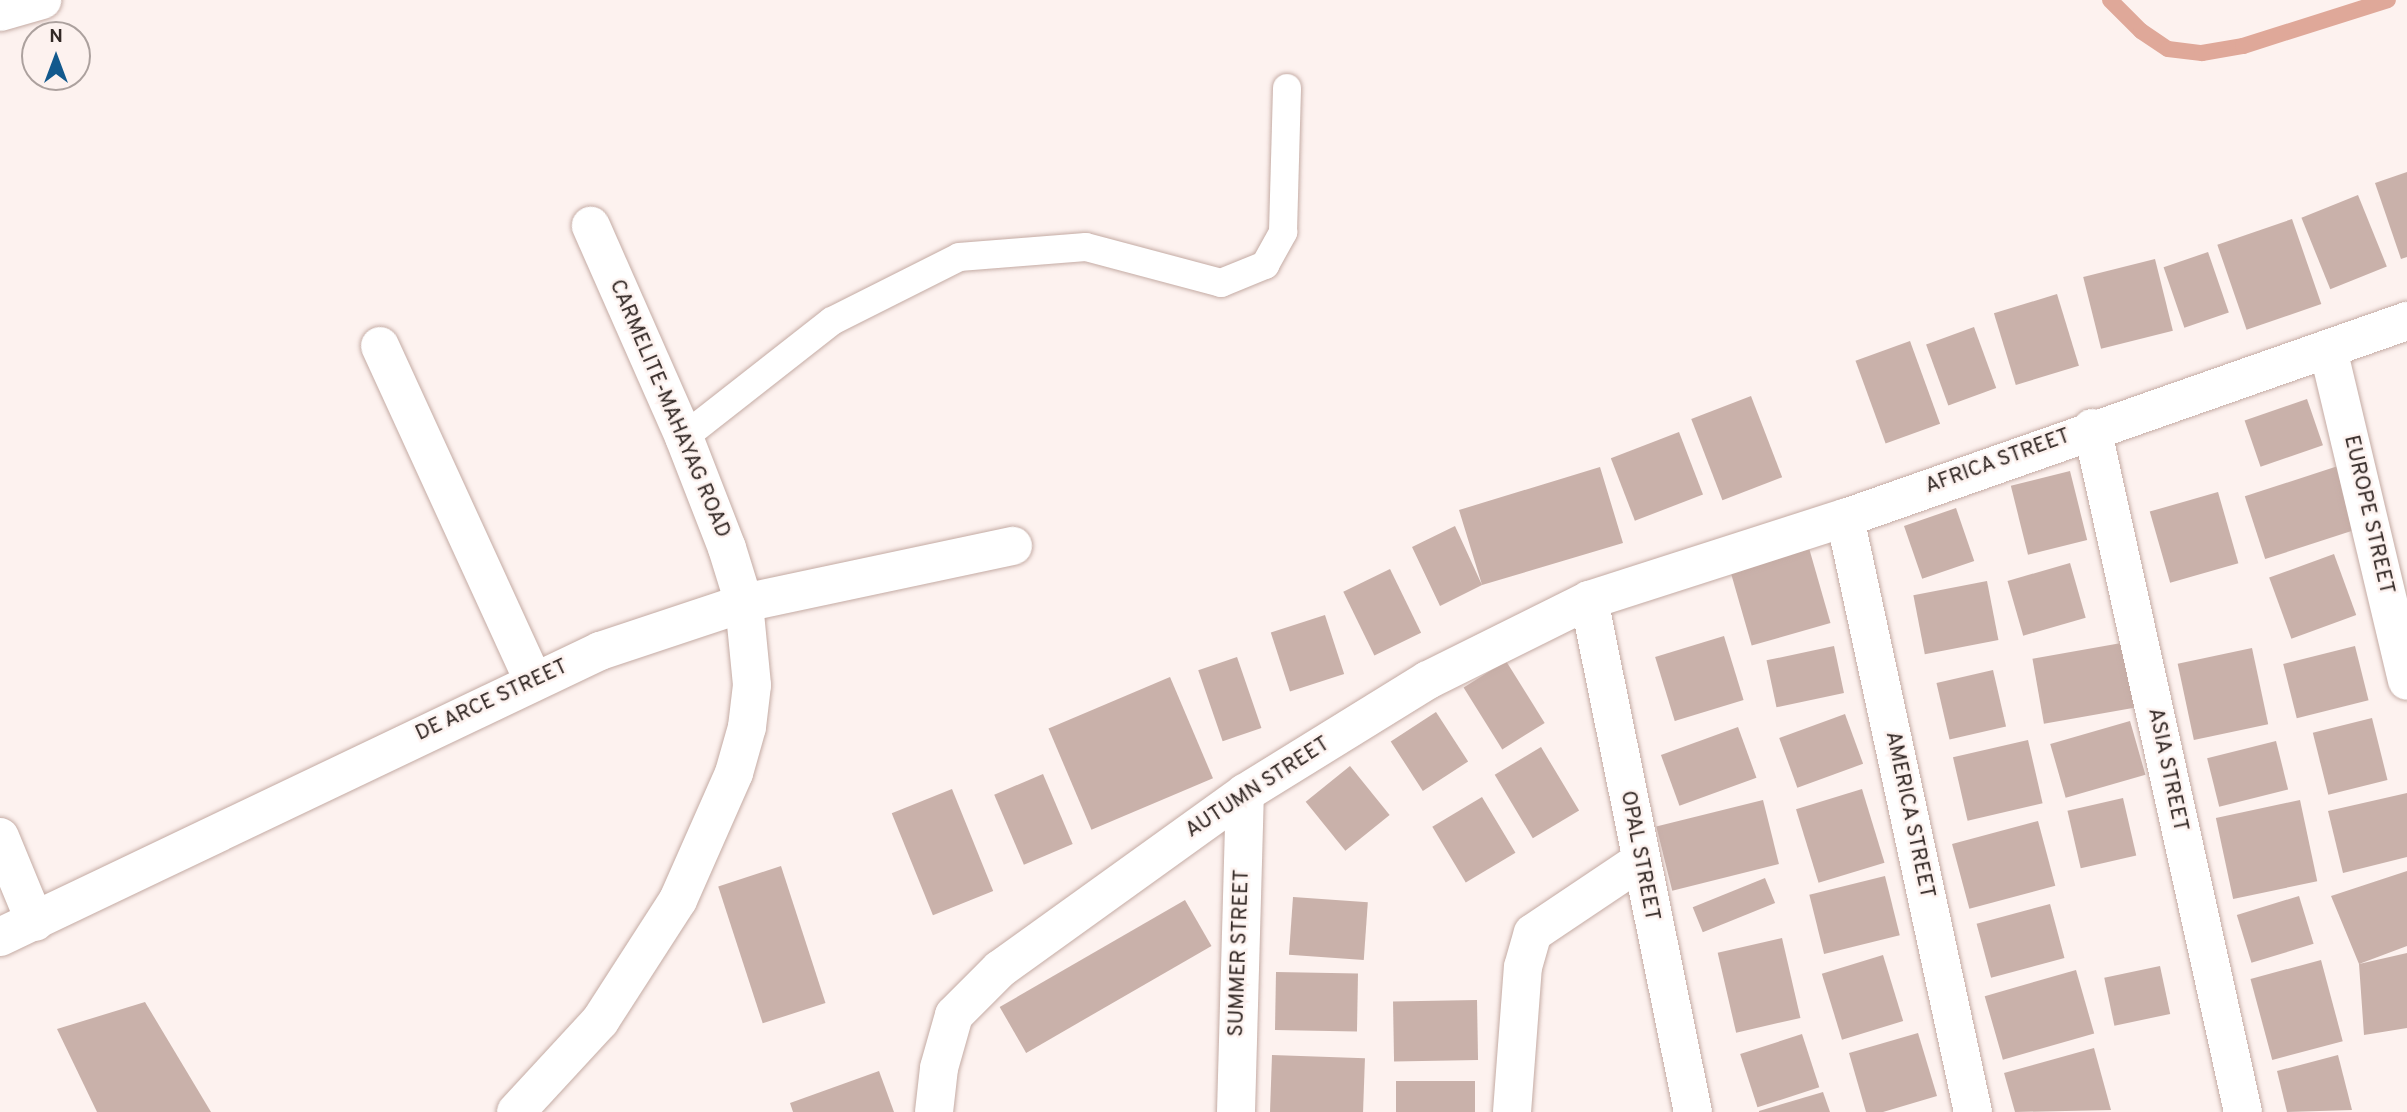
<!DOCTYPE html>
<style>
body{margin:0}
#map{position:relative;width:2407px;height:1112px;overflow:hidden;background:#fdf2ef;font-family:Overpass,sans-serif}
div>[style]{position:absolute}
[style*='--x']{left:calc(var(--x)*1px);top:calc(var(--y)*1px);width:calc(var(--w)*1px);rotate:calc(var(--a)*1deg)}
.stream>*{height:16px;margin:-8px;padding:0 8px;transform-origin:8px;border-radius:8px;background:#dfa899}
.building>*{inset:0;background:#c9b1aa;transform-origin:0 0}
.roads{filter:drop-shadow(0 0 2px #c4aba4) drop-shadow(0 0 2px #c4aba4)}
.service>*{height:28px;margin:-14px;padding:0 14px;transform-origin:14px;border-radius:14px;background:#fff}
.minor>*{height:38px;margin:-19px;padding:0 19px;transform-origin:19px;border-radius:19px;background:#fff}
span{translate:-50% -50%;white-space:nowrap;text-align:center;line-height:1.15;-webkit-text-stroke:5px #fdf2ef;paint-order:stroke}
.street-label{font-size:21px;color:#322825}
.north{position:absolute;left:21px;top:21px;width:70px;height:70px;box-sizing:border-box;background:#fdf2ef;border:2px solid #aca19e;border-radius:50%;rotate:0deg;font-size:19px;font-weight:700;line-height:28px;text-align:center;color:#322825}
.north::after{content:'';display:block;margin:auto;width:24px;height:32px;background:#12598d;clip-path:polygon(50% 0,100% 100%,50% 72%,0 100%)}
</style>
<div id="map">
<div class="stream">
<i style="--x:2110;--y:0;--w:44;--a:45"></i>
<i style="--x:2141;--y:31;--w:32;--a:34"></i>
<i style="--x:2168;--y:49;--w:34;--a:7"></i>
<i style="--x:2202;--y:53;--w:42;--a:-9.7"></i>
<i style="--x:2243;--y:46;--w:152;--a:-17.6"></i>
</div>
<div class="building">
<i style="clip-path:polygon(2407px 172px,2407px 257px,2401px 259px,2375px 183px)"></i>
<i style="left:2358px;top:195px;width:77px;height:61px;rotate:68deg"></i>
<i style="left:2292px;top:219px;width:90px;height:79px;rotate:71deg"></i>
<i style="left:2208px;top:252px;width:64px;height:47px;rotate:71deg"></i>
<i style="left:2155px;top:259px;width:74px;height:74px;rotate:76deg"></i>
<i style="left:2057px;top:294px;width:75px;height:66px;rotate:73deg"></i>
<i style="left:1974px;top:327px;width:65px;height:51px;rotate:70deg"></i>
<i style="left:1910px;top:341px;width:88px;height:58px;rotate:70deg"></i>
<i style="left:1751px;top:396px;width:87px;height:64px;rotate:69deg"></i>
<i style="left:2307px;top:399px;width:49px;height:66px;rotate:71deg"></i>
<i style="left:1679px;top:432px;width:67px;height:73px;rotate:69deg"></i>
<i style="left:2338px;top:466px;width:66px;height:98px;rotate:72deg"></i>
<i style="clip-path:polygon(1600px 467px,1623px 543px,1482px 585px,1440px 606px,1412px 547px,1455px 526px,1482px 585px,1459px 510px)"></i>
<i style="left:2070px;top:471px;width:71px;height:61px;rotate:76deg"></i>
<i style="left:2218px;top:492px;width:74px;height:71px;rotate:74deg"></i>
<i style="left:1956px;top:508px;width:56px;height:55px;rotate:71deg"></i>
<i style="left:1809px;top:548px;width:78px;height:82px;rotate:74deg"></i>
<i style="left:2334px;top:554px;width:65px;height:69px;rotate:70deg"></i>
<i style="left:2070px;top:563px;width:57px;height:65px;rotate:74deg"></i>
<i style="left:1390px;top:569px;width:71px;height:52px;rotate:64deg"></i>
<i style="left:1987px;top:581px;width:60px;height:75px;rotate:79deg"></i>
<i style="left:1325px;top:615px;width:62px;height:57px;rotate:72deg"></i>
<i style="left:1724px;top:636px;width:67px;height:72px;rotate:73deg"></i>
<i style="left:2127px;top:642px;width:66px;height:96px;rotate:80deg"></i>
<i style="left:1834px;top:646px;width:48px;height:69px;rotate:78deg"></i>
<i style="left:2355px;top:646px;width:56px;height:74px;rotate:76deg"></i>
<i style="left:2252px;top:648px;width:78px;height:76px;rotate:78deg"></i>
<i style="left:1237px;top:657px;width:75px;height:41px;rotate:71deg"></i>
<i style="left:1506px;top:661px;width:73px;height:50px;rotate:58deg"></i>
<i style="left:1993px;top:670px;width:58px;height:58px;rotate:77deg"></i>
<i style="left:1170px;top:677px;width:110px;height:132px;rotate:67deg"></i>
<i style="left:1436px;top:712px;width:59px;height:54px;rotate:57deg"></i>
<i style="left:1845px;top:714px;width:53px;height:70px;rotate:70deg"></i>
<i style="left:2372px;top:718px;width:64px;height:61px;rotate:76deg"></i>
<i style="left:2130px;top:721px;width:56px;height:83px;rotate:74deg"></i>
<i style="left:1738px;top:727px;width:54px;height:82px;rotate:70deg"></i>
<i style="left:2028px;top:740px;width:65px;height:77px;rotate:77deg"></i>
<i style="left:2276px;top:741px;width:50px;height:71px;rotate:76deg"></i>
<i style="left:1541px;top:747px;width:74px;height:54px;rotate:59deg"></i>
<i style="left:1350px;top:766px;width:63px;height:57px;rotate:51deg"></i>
<i style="left:1043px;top:774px;width:76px;height:53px;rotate:67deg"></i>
<i style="left:952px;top:789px;width:110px;height:65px;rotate:68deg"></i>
<i style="left:1862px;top:789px;width:77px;height:69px;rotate:73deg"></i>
<i style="clip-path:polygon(2407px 793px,2407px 857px,2343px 873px,2328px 811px)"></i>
<i style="left:1482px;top:797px;width:65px;height:58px;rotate:59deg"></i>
<i style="left:2123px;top:798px;width:59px;height:57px;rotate:77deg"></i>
<i style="left:1763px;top:800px;width:66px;height:110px;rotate:76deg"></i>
<i style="left:2300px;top:800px;width:83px;height:86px;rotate:78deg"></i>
<i style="left:2038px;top:821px;width:67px;height:89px;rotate:75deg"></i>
<i style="left:781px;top:866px;width:144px;height:66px;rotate:72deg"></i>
<i style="clip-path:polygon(2407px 871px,2407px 946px,2359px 964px,2407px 953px,2407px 1028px,2364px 1035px,2359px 964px,2331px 896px)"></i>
<i style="left:1885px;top:876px;width:61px;height:78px;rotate:76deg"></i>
<i style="left:1765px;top:878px;width:27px;height:78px;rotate:68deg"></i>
<i style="left:2299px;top:896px;width:50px;height:65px;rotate:73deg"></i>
<i style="left:1293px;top:897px;width:75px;height:58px;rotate:4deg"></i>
<i style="left:1185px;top:900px;width:53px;height:214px;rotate:60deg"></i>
<i style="left:2050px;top:904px;width:56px;height:76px;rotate:75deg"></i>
<i style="left:1782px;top:938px;width:82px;height:66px;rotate:77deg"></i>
<i style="left:1883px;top:955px;width:69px;height:64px;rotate:73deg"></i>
<i style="left:2321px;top:960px;width:84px;height:73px;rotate:75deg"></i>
<i style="left:2160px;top:966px;width:49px;height:57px;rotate:78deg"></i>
<i style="left:2076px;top:970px;width:66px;height:95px;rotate:74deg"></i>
<i style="left:1276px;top:972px;width:82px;height:58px;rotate:1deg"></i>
<i style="left:1477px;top:1000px;width:60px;height:84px;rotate:89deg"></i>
<i style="clip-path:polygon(145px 1002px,211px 1112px,97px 1112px,57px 1029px)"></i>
<i style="clip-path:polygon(1918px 1033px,1937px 1096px,1883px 1112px,1866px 1112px,1849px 1053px)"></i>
<i style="left:1802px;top:1034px;width:56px;height:65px;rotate:72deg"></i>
<i style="clip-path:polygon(2094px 1048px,2111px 1110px,2015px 1112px,2004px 1073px)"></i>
<i style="left:1272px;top:1055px;width:93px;height:57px;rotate:2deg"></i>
<i style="clip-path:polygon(2338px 1055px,2352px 1110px,2287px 1112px,2277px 1071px)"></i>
<i style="clip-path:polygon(879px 1071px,894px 1112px,793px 1112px,790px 1103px)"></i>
<i style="left:1396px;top:1081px;width:79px;height:31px"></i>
<i style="clip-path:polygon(1823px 1092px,1830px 1112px,1759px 1112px,1759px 1111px)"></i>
</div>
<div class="roads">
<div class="service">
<i style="--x:684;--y:437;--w:188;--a:-38.1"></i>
<i style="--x:832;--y:321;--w:142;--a:-26.7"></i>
<i style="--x:959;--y:257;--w:127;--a:-4.5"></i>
<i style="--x:1086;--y:247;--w:140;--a:14.9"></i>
<i style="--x:1221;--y:283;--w:48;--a:-22.2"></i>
<i style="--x:1265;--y:265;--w:38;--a:-61"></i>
<i style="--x:1283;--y:232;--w:144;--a:-88.4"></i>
</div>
<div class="minor">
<i style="--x:0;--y:12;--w:44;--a:-15.9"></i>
<i style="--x:380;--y:346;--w:367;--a:65.4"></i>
<i style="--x:2328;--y:349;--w:341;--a:76.6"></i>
<i style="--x:2092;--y:428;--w:700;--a:77.55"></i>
<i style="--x:1845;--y:518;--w:608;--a:77.84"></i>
<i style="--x:1589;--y:600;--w:522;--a:78.52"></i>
<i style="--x:0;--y:837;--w:92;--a:67.6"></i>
<i style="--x:0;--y:937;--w:665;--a:-25.49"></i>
<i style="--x:600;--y:651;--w:152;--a:-18.4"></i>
<i style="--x:744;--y:603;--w:275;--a:-12"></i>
<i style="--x:516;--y:1112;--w:124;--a:-47.3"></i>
<i style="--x:600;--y:1021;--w:144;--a:-57.2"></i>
<i style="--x:678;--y:900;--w:139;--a:-66.2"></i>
<i style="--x:734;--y:773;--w:48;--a:-74.2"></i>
<i style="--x:747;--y:727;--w:42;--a:-83.2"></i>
<i style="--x:752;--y:685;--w:82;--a:-95.6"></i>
<i style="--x:744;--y:603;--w:58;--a:-107.2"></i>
<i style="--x:727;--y:548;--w:119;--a:-111.2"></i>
<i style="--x:684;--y:437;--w:231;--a:-113.8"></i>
<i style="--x:934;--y:1112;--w:44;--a:-83.5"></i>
<i style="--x:939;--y:1068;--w:55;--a:-74.2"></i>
<i style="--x:954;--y:1015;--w:65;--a:-45"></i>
<i style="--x:1000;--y:969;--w:302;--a:-35.7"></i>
<i style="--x:1245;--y:793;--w:215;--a:-31.7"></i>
<i style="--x:1428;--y:680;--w:180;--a:-26.4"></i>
<i style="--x:1589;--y:600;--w:269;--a:-17.8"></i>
<i style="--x:1845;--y:518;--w:596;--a:-19.32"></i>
<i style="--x:1236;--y:1112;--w:319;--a:-88.4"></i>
<i style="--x:1512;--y:1112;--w:145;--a:-85.7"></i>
<i style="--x:1523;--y:967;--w:35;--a:-74"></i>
<i style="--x:1533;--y:933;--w:129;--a:-33.9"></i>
</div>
</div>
<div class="street-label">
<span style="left:669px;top:409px;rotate:67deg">CARMELITE-MAHAYAG ROAD</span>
<span style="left:1998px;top:462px;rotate:-20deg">AFRICA STREET</span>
<span style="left:2368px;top:515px;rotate:77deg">EUROPE STREET</span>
<span style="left:492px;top:701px;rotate:-25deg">DE ARCE STREET</span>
<span style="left:2167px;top:770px;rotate:78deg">ASIA STREET</span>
<span style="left:1258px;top:788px;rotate:-33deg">AUTUMN STREET</span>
<span style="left:1909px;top:815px;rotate:78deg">AMERICA STREET</span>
<span style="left:1639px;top:856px;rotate:79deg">OPAL STREET</span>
<span style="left:1240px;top:953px;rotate:-88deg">SUMMER STREET</span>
</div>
<div class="north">N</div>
</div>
